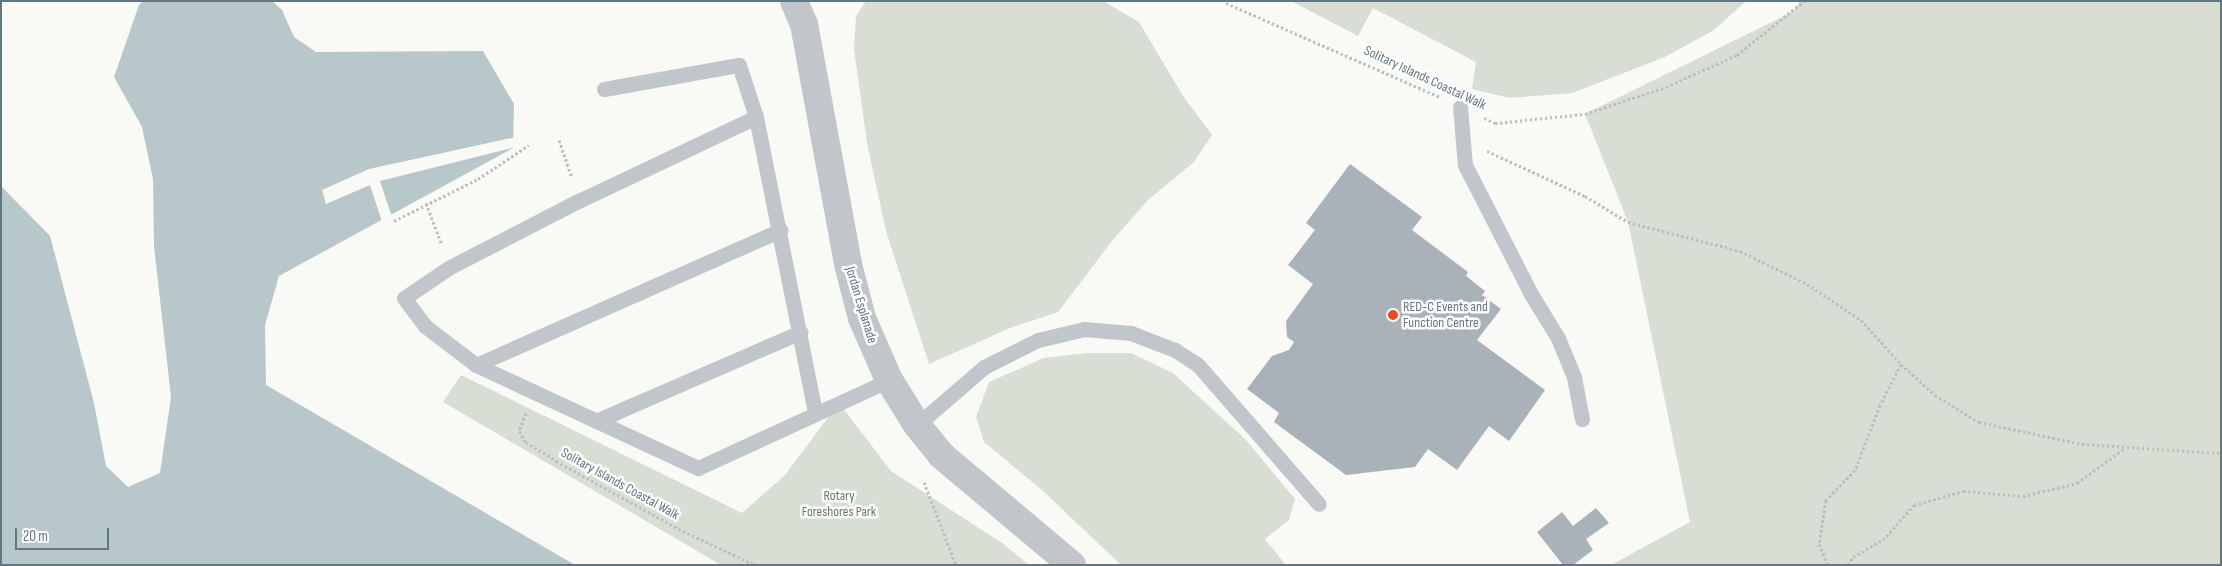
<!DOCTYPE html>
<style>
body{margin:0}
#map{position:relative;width:2222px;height:566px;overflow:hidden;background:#f9f9f6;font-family:"Sofia Sans Condensed",sans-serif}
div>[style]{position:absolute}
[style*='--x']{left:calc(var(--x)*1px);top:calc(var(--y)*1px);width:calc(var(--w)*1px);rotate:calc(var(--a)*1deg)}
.green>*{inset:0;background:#d9ded5}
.water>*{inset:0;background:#b8c7ca}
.pier>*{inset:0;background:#f9f9f6}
.building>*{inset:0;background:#a8b2b8}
.path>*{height:3px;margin-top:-1.5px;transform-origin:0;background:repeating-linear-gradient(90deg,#bbbfc2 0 2.5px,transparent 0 5px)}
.lane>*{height:15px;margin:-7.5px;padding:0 7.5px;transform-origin:7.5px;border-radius:7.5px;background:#c1c6ca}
.street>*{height:28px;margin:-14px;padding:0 14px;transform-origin:14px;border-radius:14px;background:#c1c6ca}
.dots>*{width:14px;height:14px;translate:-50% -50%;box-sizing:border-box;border:2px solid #fff;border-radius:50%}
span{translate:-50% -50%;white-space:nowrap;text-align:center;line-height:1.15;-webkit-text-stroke:5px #fff;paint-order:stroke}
.street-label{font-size:14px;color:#627683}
.poi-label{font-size:14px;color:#627683}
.left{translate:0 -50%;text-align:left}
.park-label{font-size:14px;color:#677a61}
.frame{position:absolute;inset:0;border:2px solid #627683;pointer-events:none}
.scale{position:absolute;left:15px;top:528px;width:94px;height:22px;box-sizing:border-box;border:2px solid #627683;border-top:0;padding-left:6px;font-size:15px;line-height:18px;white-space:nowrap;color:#627683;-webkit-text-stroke:4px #fff;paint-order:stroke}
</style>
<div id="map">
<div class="green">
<i style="clip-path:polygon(866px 1px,1103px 1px,1139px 22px,1183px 96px,1212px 135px,1193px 163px,1148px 200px,1112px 241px,1058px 312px,1010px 328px,929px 364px,886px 231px,867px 143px,854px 49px,856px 16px)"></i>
<i style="clip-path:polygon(1291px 1px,1746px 1px,1714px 30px,1665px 57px,1572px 93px,1510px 98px,1472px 89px,1476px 62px,1373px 8px,1358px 36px)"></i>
<i style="clip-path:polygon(1800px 1px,2221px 1px,2221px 565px,1611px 565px,1690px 522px,1628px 222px,1585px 114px,1794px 11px)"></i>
<i style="clip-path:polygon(1088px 353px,1131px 353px,1173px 373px,1246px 440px,1295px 499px,1289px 520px,1265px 539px,1286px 565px,1121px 565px,1043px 491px,984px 442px,976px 417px,989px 382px,1044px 358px)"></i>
<i style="clip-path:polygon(461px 375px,742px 513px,785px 475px,827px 419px,836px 399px,891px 471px,1002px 543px,1029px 565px,721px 565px,443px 402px)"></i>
</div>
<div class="water">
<i style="clip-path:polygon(143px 1px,272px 1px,282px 10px,294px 37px,316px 52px,483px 51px,514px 104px,513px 148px,279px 276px,265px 325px,266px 385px,575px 565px,1px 565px,1px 186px,50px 236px,94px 403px,106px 466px,128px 487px,160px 473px,171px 397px,154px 246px,153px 179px,142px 127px,114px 77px,139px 5px)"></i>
</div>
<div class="pier">
<i style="clip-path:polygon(516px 137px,516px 147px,380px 181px,392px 217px,382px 222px,370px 185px,326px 204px,322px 190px,369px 169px)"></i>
</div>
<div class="building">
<i style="clip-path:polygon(1350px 164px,1422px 217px,1412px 230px,1468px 272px,1466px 276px,1485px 291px,1482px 295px,1501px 309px,1477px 340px,1545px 390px,1509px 441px,1489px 426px,1457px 470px,1428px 449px,1415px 467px,1346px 475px,1274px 422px,1279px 413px,1247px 389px,1272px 356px,1289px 350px,1294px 342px,1287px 337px,1286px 321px,1313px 284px,1288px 265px,1315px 230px,1306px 223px)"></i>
<i style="clip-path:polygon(1596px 508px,1609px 523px,1586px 539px,1593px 550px,1573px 565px,1563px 565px,1537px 532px,1562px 512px,1573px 526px)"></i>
</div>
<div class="path">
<i style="--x:1226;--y:3;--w:234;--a:23.7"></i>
<i style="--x:1484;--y:118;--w:12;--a:24"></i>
<i style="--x:1495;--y:123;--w:90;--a:-5.7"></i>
<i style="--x:1585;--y:114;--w:85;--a:-18.4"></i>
<i style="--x:1666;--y:87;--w:78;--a:-24.3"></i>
<i style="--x:1737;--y:55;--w:86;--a:-38.9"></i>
<i style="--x:559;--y:140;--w:40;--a:71.1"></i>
<i style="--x:1487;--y:151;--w:108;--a:24.7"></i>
<i style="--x:1585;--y:196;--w:50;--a:31.2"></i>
<i style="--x:1628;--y:222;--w:116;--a:14.5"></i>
<i style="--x:1740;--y:251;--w:75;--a:26.2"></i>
<i style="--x:1807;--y:284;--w:65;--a:33.7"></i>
<i style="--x:1861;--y:320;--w:59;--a:47.7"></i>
<i style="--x:1901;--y:364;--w:46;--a:117.1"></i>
<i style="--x:1880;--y:405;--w:70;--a:111"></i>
<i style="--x:1855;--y:470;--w:42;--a:134"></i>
<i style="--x:1826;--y:500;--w:45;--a:99"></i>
<i style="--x:1819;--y:544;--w:23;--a:67"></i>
<i style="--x:426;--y:203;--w:45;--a:69.1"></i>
<i style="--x:394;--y:221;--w:94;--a:-26.6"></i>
<i style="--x:478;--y:179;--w:61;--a:-33.7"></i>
<i style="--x:1901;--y:364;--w:46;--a:42.4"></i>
<i style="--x:1935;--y:395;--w:52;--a:31.5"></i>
<i style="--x:1979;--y:422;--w:105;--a:12.1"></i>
<i style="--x:2082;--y:444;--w:139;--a:3.7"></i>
<i style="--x:526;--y:413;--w:19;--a:111"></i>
<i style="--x:519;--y:431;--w:13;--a:58"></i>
<i style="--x:526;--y:442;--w:36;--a:32"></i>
<i style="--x:556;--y:461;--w:145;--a:28.9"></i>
<i style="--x:683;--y:531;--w:80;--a:25.3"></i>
<i style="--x:924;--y:482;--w:89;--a:68.9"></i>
<i style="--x:1848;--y:565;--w:9;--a:-58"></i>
<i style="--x:1853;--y:557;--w:34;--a:-30"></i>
<i style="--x:1883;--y:540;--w:47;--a:-48.5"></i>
<i style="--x:1914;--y:505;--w:51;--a:-15.9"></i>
<i style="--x:1963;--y:491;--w:60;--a:4.8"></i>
<i style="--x:2023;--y:496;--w:56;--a:-13.5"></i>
<i style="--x:2077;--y:483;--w:59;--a:-36.1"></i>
</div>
<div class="lane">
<i style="--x:604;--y:89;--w:137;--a:-10.1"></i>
<i style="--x:739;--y:65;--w:55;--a:71.9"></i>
<i style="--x:756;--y:117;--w:302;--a:78.7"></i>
<i style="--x:1460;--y:107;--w:58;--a:85.1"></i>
<i style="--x:1465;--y:165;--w:145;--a:62.9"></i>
<i style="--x:1531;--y:294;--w:52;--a:58.5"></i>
<i style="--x:1558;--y:338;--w:42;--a:67.7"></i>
<i style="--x:1574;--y:377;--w:43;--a:79.2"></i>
<i style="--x:756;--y:117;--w:197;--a:154.7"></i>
<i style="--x:578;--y:201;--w:144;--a:152.7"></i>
<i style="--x:450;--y:267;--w:55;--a:146"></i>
<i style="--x:404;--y:298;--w:35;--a:53"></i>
<i style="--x:425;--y:326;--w:64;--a:37.4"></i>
<i style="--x:476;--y:365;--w:245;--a:24.9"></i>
<i style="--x:698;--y:468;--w:210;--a:-24.7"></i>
<i style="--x:476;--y:365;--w:333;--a:-23.9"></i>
<i style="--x:596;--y:421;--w:223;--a:-23.5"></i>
<i style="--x:917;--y:425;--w:89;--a:-40.9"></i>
<i style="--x:984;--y:367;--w:60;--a:-26.6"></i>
<i style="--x:1038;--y:340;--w:47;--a:-13.4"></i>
<i style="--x:1084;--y:329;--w:47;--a:4.9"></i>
<i style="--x:1131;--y:333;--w:47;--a:21.1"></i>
<i style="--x:1175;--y:350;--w:27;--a:33"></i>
<i style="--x:1198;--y:365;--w:184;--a:49"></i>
</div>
<div class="street">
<i style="--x:794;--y:1;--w:25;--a:67"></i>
<i style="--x:804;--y:24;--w:244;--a:79.6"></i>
<i style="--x:848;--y:264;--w:56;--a:75.5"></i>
<i style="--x:862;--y:318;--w:68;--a:66.5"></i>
<i style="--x:889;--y:380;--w:53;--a:58.1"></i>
<i style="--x:917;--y:425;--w:38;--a:51"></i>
<i style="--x:941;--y:455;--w:171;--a:40"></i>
</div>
<div class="dots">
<i style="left:1393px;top:315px;background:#ee4921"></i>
</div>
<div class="street-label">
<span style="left:1425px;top:78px;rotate:25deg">Solitary Islands Coastal Walk</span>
<span style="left:861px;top:305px;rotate:73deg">Jordan Esplanade</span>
<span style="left:620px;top:484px;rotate:29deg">Solitary Islands Coastal Walk</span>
</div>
<div class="poi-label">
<span class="left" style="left:1403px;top:315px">RED-C Events and<br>Function Centre</span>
</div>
<div class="park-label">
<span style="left:839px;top:504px">Rotary<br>Foreshores Park</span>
</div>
<div class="frame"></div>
<div class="scale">20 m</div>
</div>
